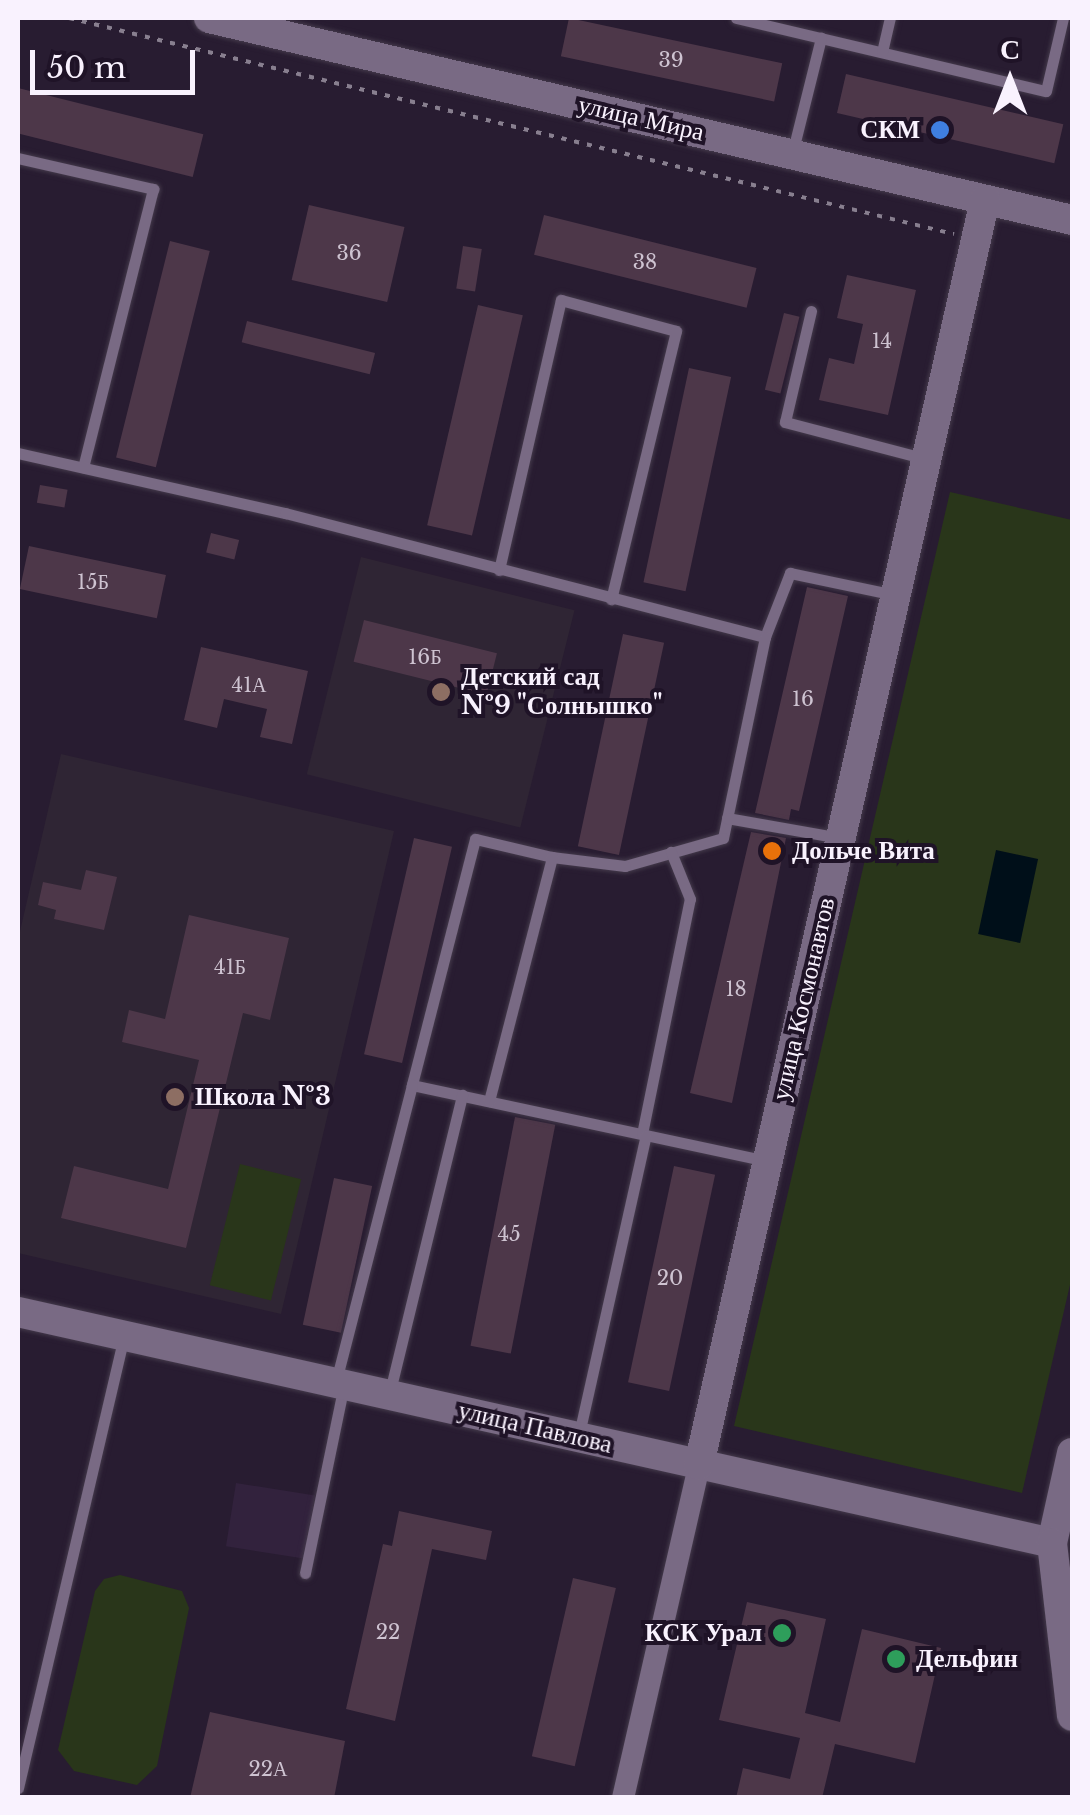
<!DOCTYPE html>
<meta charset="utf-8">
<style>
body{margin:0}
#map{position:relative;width:1090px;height:1815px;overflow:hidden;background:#281c31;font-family:"Libre Baskerville",serif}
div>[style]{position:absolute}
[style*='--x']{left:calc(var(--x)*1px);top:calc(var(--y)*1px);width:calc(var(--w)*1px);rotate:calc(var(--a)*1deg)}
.built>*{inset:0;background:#32223d;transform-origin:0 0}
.education>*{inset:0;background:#2f2534;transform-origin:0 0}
.green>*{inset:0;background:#29361a;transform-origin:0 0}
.water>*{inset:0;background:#000f19;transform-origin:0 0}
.building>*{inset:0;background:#4d3749;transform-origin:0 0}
.path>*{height:4px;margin-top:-2px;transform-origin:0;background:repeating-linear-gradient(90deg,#887f8f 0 5px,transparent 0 13px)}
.roads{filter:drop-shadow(0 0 2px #443a4b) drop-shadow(0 0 2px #443a4b)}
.service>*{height:11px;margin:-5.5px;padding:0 5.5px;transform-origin:5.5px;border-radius:5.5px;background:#796a84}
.minor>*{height:22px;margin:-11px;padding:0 11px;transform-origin:11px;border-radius:11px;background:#796a84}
.tertiary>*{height:30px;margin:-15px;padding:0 15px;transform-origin:15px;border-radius:15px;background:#796a84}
.dots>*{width:28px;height:28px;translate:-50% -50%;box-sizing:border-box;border:5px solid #1f1327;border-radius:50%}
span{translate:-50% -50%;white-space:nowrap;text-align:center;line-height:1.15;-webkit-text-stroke:8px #1f1327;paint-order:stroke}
.number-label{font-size:20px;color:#cec3d1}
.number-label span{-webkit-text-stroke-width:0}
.street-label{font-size:25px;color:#f9f2fe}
.poi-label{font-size:25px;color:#f9f2fe;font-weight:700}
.right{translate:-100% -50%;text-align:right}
.left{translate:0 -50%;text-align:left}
.frame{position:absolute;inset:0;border:20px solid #f9f2fe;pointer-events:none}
.north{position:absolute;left:960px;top:30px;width:100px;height:100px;-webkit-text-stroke:8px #1f1327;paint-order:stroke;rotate:0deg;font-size:28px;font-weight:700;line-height:40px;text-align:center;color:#f9f2fe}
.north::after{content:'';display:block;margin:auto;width:35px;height:45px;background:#f9f2fe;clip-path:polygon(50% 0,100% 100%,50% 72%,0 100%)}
.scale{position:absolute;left:30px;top:50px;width:165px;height:45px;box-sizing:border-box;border:5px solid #f9f2fe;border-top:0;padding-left:12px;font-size:30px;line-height:35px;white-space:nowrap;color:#f9f2fe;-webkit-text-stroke:8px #1f1327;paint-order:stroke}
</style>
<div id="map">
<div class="built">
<i style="left:236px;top:1483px;width:80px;height:64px;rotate:9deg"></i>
</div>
<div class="education">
<i style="left:361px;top:557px;width:220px;height:224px;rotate:14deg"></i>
<i style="clip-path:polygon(61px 754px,394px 831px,281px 1314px,18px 1253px,18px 940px)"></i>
</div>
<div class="green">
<i style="clip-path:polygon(950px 492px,1072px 520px,1072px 1276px,1022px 1493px,734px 1426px)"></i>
<i style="left:240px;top:1164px;width:63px;height:125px;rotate:14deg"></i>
<i style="clip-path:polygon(120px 1575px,182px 1591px,189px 1608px,157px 1766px,137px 1785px,74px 1771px,58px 1750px,95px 1591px,104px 1579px)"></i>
</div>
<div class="water">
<i style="left:996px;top:850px;width:43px;height:86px;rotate:12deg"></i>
</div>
<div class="building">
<i style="left:569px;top:18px;width:218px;height:39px;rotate:12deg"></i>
<i style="left:846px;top:74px;width:223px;height:40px;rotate:13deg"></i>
<i style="left:18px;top:88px;width:191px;height:44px;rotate:14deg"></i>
<i style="left:309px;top:205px;width:98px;height:77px;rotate:13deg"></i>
<i style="left:544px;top:215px;width:219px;height:41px;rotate:14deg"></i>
<i style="left:170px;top:241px;width:41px;height:223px;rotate:14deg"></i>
<i style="left:463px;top:246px;width:19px;height:43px;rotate:9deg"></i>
<i style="clip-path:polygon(847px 275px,916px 290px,888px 415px,819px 400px,829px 358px,854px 364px,863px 324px,837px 318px)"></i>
<i style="left:478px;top:305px;width:46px;height:226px;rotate:13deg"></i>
<i style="left:784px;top:313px;width:16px;height:79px;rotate:14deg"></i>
<i style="left:247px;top:321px;width:132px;height:22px;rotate:14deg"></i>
<i style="left:689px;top:368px;width:43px;height:219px;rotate:12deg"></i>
<i style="left:40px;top:485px;width:28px;height:18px;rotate:10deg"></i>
<i style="left:211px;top:533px;width:29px;height:20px;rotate:14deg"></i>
<i style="left:29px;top:546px;width:140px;height:44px;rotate:12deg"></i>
<i style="clip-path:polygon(807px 587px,848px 596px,799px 811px,791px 809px,789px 820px,755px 813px)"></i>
<i style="left:364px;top:620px;width:137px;height:43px;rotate:14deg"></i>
<i style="left:623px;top:634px;width:42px;height:217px;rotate:12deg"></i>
<i style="clip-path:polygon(201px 647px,308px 671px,292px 744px,260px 737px,267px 709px,224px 699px,217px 728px,184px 720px)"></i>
<i style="clip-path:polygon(751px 832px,786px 838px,732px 1103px,690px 1093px)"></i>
<i style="left:414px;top:838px;width:39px;height:222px;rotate:13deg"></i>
<i style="clip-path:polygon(86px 870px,117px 877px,104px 930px,54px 919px,56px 910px,38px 905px,43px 882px,81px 890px)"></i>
<i style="clip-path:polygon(189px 915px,289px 938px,270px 1020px,243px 1013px,186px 1248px,61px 1218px,74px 1166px,168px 1189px,199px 1060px,122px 1042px,129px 1010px,165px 1019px)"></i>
<i style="left:515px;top:1117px;width:41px;height:233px;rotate:11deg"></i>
<i style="left:674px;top:1166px;width:42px;height:221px;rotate:12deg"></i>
<i style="left:334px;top:1178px;width:39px;height:150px;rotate:12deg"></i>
<i style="clip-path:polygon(399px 1511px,492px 1531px,486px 1560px,432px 1549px,395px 1721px,346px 1709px,383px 1544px,392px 1546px)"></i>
<i style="left:573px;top:1578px;width:44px;height:183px;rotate:13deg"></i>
<i style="clip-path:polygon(747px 1602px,826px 1619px,805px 1713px,840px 1722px,862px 1629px,941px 1648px,915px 1763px,835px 1744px,822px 1798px,736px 1798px,743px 1768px,790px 1779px,800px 1738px,719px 1720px)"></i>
<i style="clip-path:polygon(210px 1712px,345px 1741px,334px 1798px,190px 1798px)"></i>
</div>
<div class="path">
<i style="--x:69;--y:18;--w:911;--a:13.72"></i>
</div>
<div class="roads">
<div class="service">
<i style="--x:736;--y:18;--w:318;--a:13.3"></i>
<i style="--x:1046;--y:91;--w:75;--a:-76.9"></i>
<i style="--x:882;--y:52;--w:35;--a:-77"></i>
<i style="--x:792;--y:154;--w:120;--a:-76"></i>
<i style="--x:18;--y:158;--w:139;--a:12.9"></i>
<i style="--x:153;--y:189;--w:287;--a:104.1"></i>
<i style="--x:811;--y:311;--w:114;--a:103.2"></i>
<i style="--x:785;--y:422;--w:146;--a:14.7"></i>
<i style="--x:18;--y:453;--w:274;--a:12.7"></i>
<i style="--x:285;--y:513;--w:496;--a:14.5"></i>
<i style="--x:765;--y:637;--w:69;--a:-68.7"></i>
<i style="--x:790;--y:573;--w:106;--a:11.9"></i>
<i style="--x:499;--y:570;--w:277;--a:-77.1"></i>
<i style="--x:561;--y:300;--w:119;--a:15.1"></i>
<i style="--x:676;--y:331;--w:276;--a:103.6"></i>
<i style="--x:765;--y:637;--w:205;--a:101.8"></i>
<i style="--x:723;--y:838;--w:102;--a:164.1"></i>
<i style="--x:625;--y:866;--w:74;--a:-173"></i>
<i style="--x:552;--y:857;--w:79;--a:-166.8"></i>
<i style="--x:475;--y:839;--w:254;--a:104.4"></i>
<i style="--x:412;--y:1085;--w:363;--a:12.1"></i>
<i style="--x:727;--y:818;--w:115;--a:10"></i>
<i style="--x:489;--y:1101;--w:252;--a:-75.5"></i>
<i style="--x:642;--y:1134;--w:240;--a:-78.5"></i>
<i style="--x:690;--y:899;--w:51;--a:-112"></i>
<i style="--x:336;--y:1381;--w:306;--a:-75.6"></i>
<i style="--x:390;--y:1391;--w:305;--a:-76.3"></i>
<i style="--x:579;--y:1434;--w:306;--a:-77.4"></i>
<i style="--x:305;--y:1573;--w:192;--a:-78.3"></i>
<i style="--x:18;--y:1788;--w:464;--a:-76.8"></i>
</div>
<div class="minor">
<i style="--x:623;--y:1798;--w:342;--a:-77.1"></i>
</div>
<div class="tertiary">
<i style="--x:209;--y:18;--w:886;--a:13.17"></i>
<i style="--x:18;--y:1312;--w:1059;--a:12.59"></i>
<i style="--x:1072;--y:1453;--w:92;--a:102.5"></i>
<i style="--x:1052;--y:1543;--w:174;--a:83.4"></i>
<i style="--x:699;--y:1465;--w:1297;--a:-77.26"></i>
</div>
</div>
<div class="dots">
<i style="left:940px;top:130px;background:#3f7fe0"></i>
<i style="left:441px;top:692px;background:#8d6e63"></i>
<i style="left:772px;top:851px;background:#e8710a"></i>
<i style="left:175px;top:1097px;background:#8d6e63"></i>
<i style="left:782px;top:1633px;background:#2e9e5b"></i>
<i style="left:896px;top:1659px;background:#2e9e5b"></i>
</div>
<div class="number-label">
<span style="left:671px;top:60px">39</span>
<span style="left:349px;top:253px">36</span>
<span style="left:645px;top:262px">38</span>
<span style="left:882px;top:341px">14</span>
<span style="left:93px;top:582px">15Б</span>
<span style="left:425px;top:657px">16Б</span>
<span style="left:249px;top:685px">41А</span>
<span style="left:803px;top:699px">16</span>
<span style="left:230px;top:967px">41Б</span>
<span style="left:736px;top:989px">18</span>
<span style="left:509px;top:1234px">45</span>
<span style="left:670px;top:1278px">20</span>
<span style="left:388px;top:1632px">22</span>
<span style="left:268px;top:1769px">22А</span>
</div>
<div class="street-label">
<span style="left:641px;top:119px;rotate:13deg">улица Мира</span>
<span style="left:804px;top:999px;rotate:-77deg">улица Космонавтов</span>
<span style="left:535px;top:1428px;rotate:13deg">улица Павлова</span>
</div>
<div class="poi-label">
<span class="right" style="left:920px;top:130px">СКМ</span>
<span class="left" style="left:461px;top:692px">Детский сад<br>№9 "Солнышко"</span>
<span class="left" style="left:792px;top:851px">Дольче Вита</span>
<span class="left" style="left:195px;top:1097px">Школа №3</span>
<span class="right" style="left:762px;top:1633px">КСК Урал</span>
<span class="left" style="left:916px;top:1659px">Дельфин</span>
</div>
<div class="frame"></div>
<div class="north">С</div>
<div class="scale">50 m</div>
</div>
